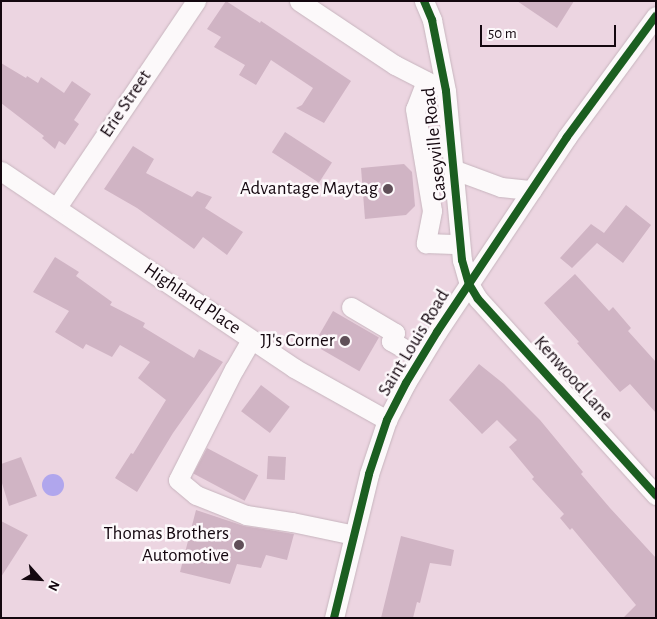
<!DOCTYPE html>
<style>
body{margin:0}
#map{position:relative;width:657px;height:619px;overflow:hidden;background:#ecd5e1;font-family:"Alegreya Sans",sans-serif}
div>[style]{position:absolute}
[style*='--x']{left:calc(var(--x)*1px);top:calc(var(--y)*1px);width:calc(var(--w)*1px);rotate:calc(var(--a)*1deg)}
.water>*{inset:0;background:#b0a6ed}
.round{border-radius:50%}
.building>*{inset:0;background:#d0b4c4;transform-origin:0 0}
.roads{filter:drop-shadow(0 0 1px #c7b5be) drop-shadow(0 0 1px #c7b5be)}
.minor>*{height:19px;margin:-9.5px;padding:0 9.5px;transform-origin:9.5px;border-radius:9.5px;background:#fcf9fa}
.cycleway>*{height:8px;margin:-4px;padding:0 4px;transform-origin:4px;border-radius:4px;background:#1b5e20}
.dots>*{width:14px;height:14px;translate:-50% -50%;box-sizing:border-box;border:2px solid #fdf9fb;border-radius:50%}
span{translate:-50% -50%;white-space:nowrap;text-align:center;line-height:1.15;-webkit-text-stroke:5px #fdf9fb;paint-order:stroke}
.street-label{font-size:19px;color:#14070f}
.poi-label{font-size:19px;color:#14070f}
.right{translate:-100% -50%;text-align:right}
.frame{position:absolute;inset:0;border:2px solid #14070f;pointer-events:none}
.north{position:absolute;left:15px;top:554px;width:50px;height:50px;-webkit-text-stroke:4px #fdf9fb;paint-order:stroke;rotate:116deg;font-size:14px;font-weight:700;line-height:20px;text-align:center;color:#14070f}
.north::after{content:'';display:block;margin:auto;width:18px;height:22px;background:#14070f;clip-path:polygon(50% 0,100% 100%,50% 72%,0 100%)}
.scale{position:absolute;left:480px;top:25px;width:136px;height:22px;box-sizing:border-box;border:2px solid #14070f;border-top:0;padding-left:6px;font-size:15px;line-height:18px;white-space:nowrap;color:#14070f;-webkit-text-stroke:4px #fdf9fb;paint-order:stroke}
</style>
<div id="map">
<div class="water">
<i class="round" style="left:42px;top:474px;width:22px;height:22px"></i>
</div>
<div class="building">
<i style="clip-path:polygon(226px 1px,260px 23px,261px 21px,351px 81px,324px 123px,296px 108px,302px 105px,313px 88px,271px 60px,256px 85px,239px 75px,245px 65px,214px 47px,221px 37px,207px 29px)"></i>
<i style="clip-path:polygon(517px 1px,574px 1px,557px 28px)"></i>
<i style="clip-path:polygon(1px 63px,26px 78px,27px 76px,38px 83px,41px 77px,64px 93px,72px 81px,91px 94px,74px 120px,79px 124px,65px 145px,59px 141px,55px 149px,42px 138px,44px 136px,1px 103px)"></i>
<i style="left:285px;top:132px;width:56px;height:24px;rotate:33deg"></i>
<i style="clip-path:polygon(133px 146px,154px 159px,146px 173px,192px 197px,197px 191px,212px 197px,205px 208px,243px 232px,227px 255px,203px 237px,194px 249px,137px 208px,104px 189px)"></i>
<i style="clip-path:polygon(404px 164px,412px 172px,415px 206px,406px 215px,365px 219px,361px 168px)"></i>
<i style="clip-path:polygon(626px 205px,651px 225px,623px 263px,597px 243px,572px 268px,560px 258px,591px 224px,604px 233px)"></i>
<i style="clip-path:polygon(55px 257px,79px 272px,76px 276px,112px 302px,110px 305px,145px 323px,143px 327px,194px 358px,199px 349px,223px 362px,173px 433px,137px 492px,115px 478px,131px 453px,133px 454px,166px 400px,138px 378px,150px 362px,120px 345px,112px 357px,86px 344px,83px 349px,55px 332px,69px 311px,33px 292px)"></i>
<i style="clip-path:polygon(575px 274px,609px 311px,613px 307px,631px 328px,628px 331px,656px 362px,656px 413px,630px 384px,620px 392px,577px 343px,579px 342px,544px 303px)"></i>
<i style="left:333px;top:311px;width:53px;height:39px;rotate:30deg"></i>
<i style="clip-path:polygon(479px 364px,504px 384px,540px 420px,583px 472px,581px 474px,610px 508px,656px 558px,656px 618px,623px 618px,636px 605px,572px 528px,570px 530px,560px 518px,564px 514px,532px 479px,534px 477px,509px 447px,517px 440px,497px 420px,482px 434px,449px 400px)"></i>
<i style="left:261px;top:385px;width:36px;height:33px;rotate:37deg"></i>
<i style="left:207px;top:448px;width:58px;height:29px;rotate:28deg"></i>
<i style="left:268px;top:456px;width:18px;height:23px;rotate:3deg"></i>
<i style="clip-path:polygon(21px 457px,37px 496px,9px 506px,1px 480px,1px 464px)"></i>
<i style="clip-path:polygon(196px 510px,244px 526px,294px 534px,287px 560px,266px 555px,261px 568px,237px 564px,230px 584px,180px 572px)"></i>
<i style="clip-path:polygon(1px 521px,28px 535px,1px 577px)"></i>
<i style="clip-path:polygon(401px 536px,454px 550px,451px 566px,430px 563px,420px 603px,417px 602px,413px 618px,381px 618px)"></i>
</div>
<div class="roads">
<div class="minor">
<i style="--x:299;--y:1;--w:115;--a:33.7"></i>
<i style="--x:395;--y:65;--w:46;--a:27.1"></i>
<i style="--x:424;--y:1;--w:21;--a:67"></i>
<i style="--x:432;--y:20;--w:72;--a:78.8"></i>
<i style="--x:446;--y:91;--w:170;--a:84.6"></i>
<i style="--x:462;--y:260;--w:25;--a:74"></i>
<i style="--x:469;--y:284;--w:17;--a:59"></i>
<i style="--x:478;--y:299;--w:265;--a:47.8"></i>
<i style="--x:426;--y:81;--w:30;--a:111"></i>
<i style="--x:415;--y:109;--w:103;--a:80.5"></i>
<i style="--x:432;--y:211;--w:33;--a:101"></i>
<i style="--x:426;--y:243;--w:34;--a:2"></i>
<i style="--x:455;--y:170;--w:49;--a:20.3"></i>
<i style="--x:501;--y:187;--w:31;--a:6"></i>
<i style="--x:1;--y:171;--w:353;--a:33.9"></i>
<i style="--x:294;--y:368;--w:107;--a:29.2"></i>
<i style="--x:57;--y:207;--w:249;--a:-56"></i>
<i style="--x:351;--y:307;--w:51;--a:30.6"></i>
<i style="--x:395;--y:333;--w:9;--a:117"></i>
<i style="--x:391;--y:341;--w:34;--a:30"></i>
<i style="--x:251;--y:340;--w:34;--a:120"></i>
<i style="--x:234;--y:369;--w:124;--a:116.8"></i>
<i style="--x:178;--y:480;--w:23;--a:40"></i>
<i style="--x:196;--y:495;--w:54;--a:21.8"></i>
<i style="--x:246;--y:515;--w:47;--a:8.7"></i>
<i style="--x:292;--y:522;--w:63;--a:11.8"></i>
<i style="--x:334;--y:618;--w:148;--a:-76.3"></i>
<i style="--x:369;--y:474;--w:57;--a:-71.6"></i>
<i style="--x:387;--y:420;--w:42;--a:-62.8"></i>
<i style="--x:406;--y:383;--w:60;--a:-58.7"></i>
<i style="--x:437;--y:332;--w:234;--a:-56.3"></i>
<i style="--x:567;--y:137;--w:150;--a:-53.7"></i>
</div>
</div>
<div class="cycleway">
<i style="--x:424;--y:1;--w:21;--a:67"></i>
<i style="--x:432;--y:20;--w:72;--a:78.8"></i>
<i style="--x:446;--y:91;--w:170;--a:84.6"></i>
<i style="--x:462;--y:260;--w:25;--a:74"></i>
<i style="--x:469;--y:284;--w:17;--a:59"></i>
<i style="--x:478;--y:299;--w:265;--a:47.8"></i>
<i style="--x:334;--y:618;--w:148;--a:-76.3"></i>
<i style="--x:369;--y:474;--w:57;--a:-71.6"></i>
<i style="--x:387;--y:420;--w:42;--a:-62.8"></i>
<i style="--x:406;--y:383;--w:60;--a:-58.7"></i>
<i style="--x:437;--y:332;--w:234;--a:-56.3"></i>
<i style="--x:567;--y:137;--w:150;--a:-53.7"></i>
</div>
<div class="dots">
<i style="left:388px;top:189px;background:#604f58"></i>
<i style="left:345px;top:341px;background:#604f58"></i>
<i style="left:239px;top:545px;background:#604f58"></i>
</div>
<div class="street-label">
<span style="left:126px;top:104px;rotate:-56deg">Erie Street</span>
<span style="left:435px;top:144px;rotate:-96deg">Caseyville Road</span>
<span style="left:192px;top:299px;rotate:34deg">Highland Place</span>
<span style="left:414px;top:343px;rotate:-59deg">Saint Louis Road</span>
<span style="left:573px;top:379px;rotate:48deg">Kenwood Lane</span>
</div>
<div class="poi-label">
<span class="right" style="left:378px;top:189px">Advantage Maytag</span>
<span class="right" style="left:335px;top:341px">JJ's Corner</span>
<span class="right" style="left:229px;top:545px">Thomas Brothers<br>Automotive</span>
</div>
<div class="frame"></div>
<div class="north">N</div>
<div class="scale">50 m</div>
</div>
